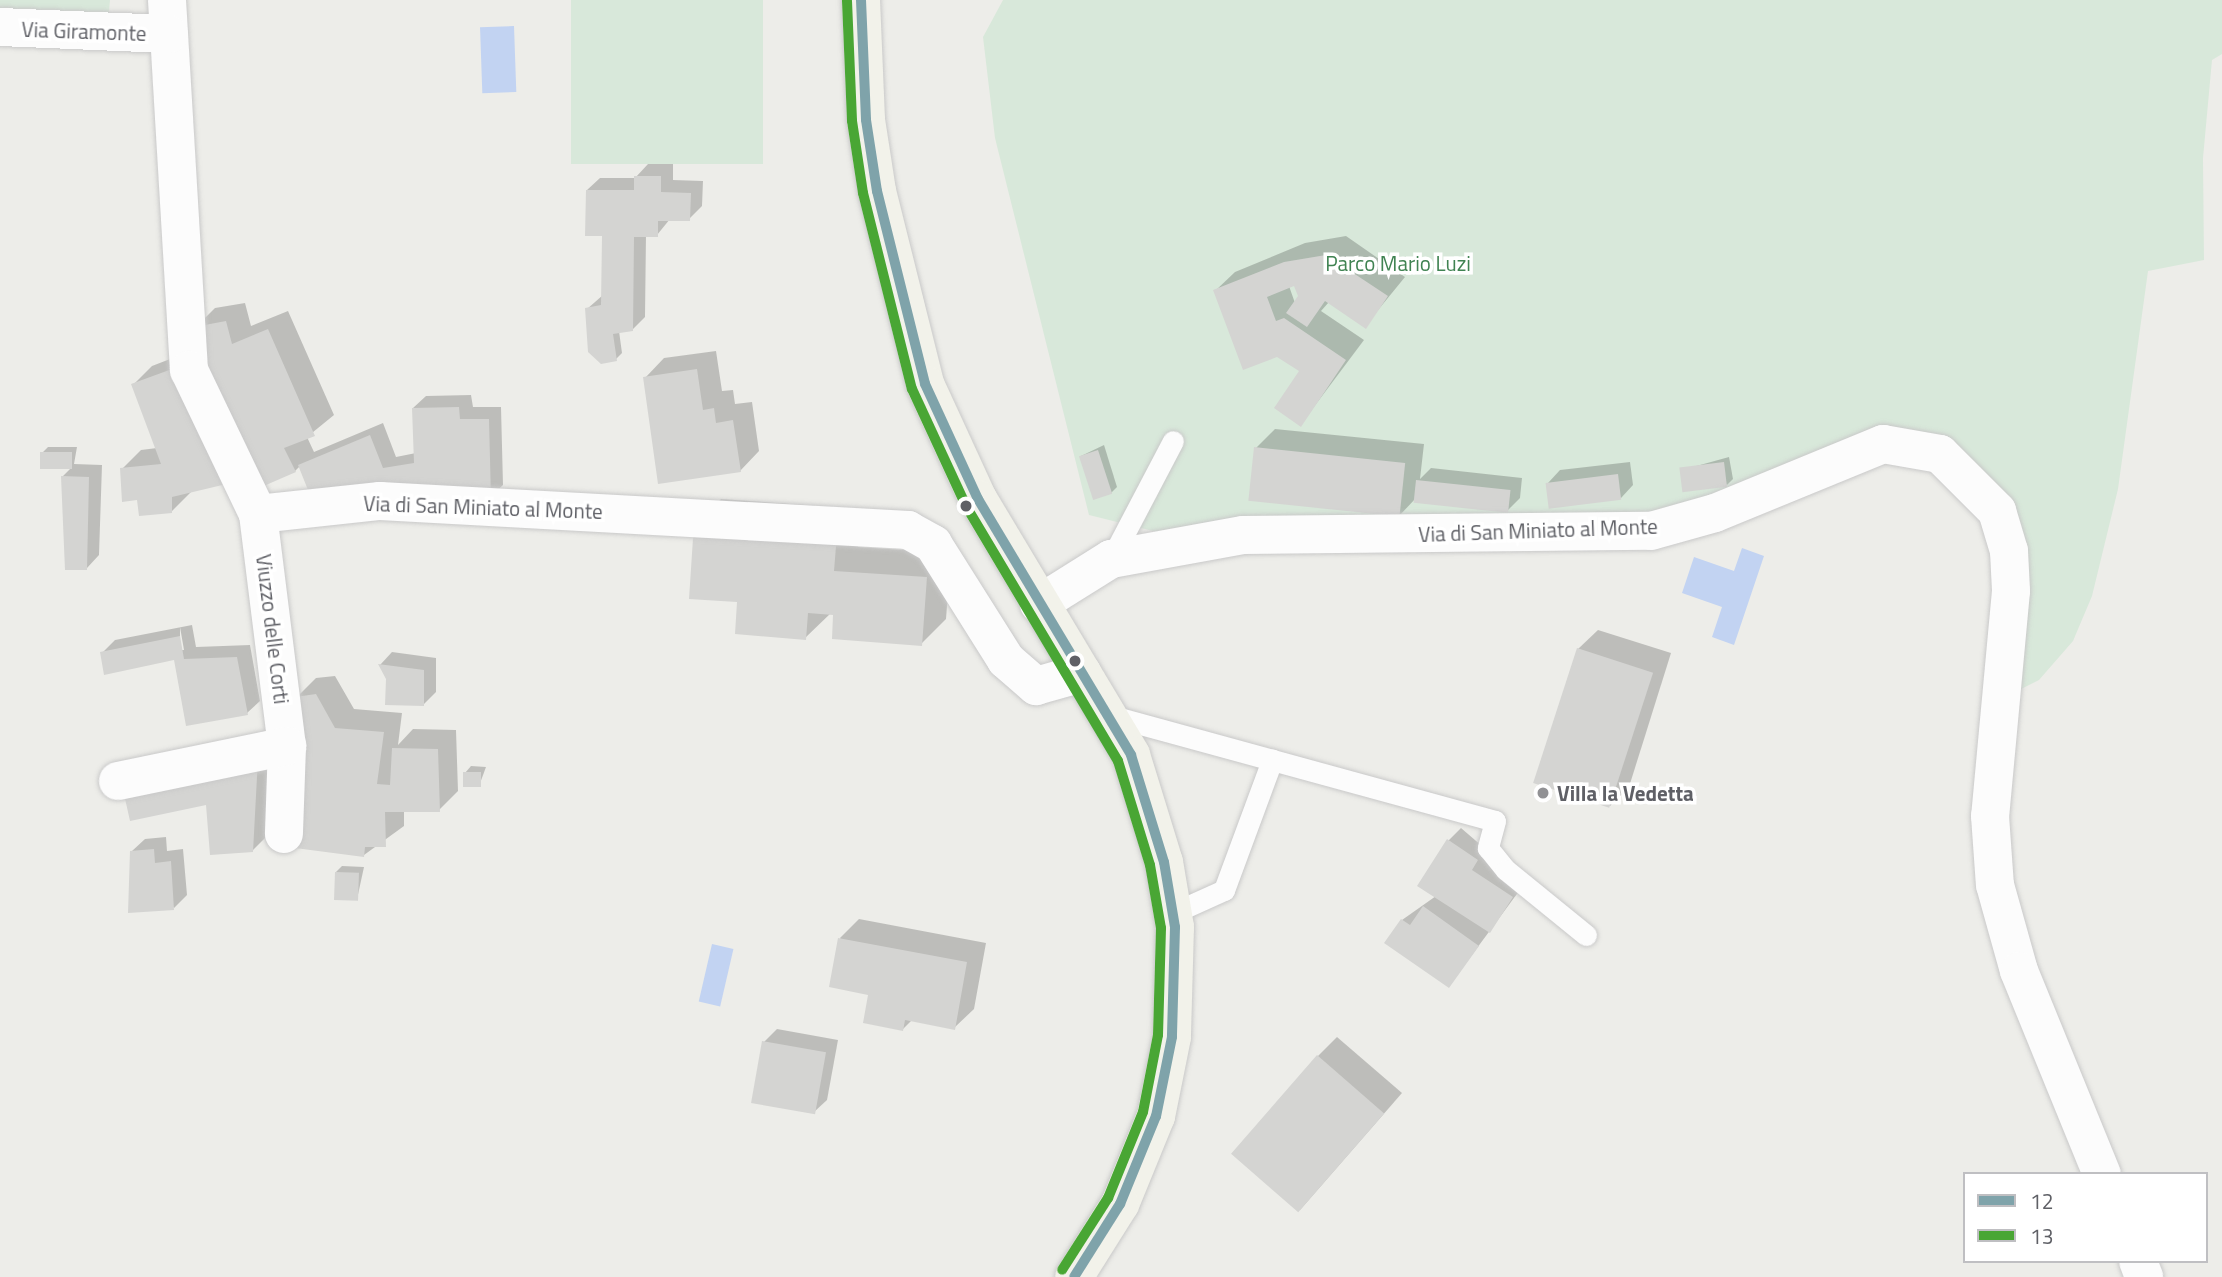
<!DOCTYPE html>
<style>
body{margin:0}
#map{position:relative;width:2222px;height:1277px;overflow:hidden;background:#edede9;font-family:"Titillium Web",sans-serif}
div>[style]{position:absolute}
[style*='--x']{left:calc(var(--x)*1px);top:calc(var(--y)*1px);width:calc(var(--w)*1px);rotate:calc(var(--a)*1deg)}
.green>*{inset:0;background:#d8e8da;transform-origin:0 0}
.water>*{inset:0;background:#c2d3f2;transform-origin:0 0}
.shadow>*{inset:0;background:#0003}
.building>*{inset:0;background:#d4d4d2;transform-origin:0 0}
.roads{filter:drop-shadow(0 0 2px #c9c9c9) drop-shadow(0 0 2px #c9c9c9)}
.lane>*{height:21px;margin:-10.5px;padding:0 10.5px;transform-origin:10.5px;border-radius:10.5px;background:#fcfcfc}
.street>*{height:38px;margin:-19px;padding:0 19px;transform-origin:19px;border-radius:19px;background:#fcfcfc}
.primary>*{height:38px;margin:-19px;padding:0 19px;transform-origin:19px;border-radius:19px;background:#f2f2ea}
.bus-1>*{height:10px;margin:-5px;padding:0 5px;transform-origin:5px;border-radius:5px;background:#7fa3aa}
.bus-2>*{height:10px;margin:-5px;padding:0 5px;transform-origin:5px;border-radius:5px;background:#49a634}
.dots>*{width:19px;height:19px;translate:-50% -50%;box-sizing:border-box;border:4px solid #fff;border-radius:50%}
span{translate:-50% -50%;white-space:nowrap;text-align:center;line-height:1.15;-webkit-text-stroke:7px #fff;paint-order:stroke}
.street-label{font-size:21px;color:#5f6066}
.park-label{font-size:21px;color:#408352}
.poi-label{font-size:21px;color:#5f6066;font-weight:700}
.left{translate:0 -50%;text-align:left}
.legend{position:absolute;left:1963px;top:1172px;width:245px;height:91px;box-sizing:border-box;background:#fff;border:2px solid #bfbfc2;margin:0;padding:9px 12px;list-style:none;font-size:21px;color:#5f6066}
.legend li{display:flex;align-items:center;gap:14px;height:35px}
.legend b{width:35px;border:2px solid #bfbfc2}
</style>
<div id="map">
<div class="green">
<i style="clip-path:polygon(0 0,110px 0,108px 23px,0 14px)"></i>
<i style="left:571px;top:0;width:192px;height:164px"></i>
<i style="clip-path:polygon(1003px 0,2222px 0,2222px 54px,2212px 60px,2203px 158px,2204px 260px,2148px 271px,2118px 489px,2092px 596px,2073px 641px,2039px 680px,2015px 692px,2025px 591px,1944px 441px,1649px 520px,1165px 534px,1089px 515px,995px 138px,983px 37px)"></i>
</div>
<div class="water">
<i style="left:514px;top:26px;width:66px;height:34px;rotate:88deg"></i>
<i style="clip-path:polygon(1742px 548px,1764px 556px,1734px 645px,1712px 637px,1722px 607px,1682px 593px,1694px 557px,1734px 571px)"></i>
<i style="left:712px;top:944px;width:22px;height:59px;rotate:13deg"></i>
</div>
<div class="shadow">
<i style="clip-path:polygon(648px 164px,673px 164px,673px 180px,703px 181px,702px 206px,689px 219px,670px 219px,657px 235px,646px 235px,645px 317px,632px 330px,619px 331px,622px 353px,616px 359px,587px 309px,603px 295px,604px 234px,587px 190px,600px 178px,635px 178px)"></i>
<i style="clip-path:polygon(evenodd,1346px 236px,1405px 277px,1365px 326px,1329px 302px,1321px 311px,1364px 340px,1301px 424px,1301px 371px,1215px 291px,1235px 272px,1305px 243px,1346px 236px,1295px 284px,1300px 296px,1295px 303px,1289px 286px,1295px 284px)"></i>
<i style="clip-path:polygon(245px 303px,251px 326px,288px 311px,334px 415px,307px 437px,314px 452px,383px 423px,396px 457px,416px 453px,413px 408px,426px 396px,471px 395px,473px 407px,501px 407px,503px 485px,490px 497px,300px 466px,295px 471px,250px 465px,191px 492px,172px 511px,138px 499px,122px 469px,141px 450px,157px 448px,133px 385px,152px 366px,196px 349px,196px 327px,215px 308px)"></i>
<i style="clip-path:polygon(716px 351px,722px 391px,733px 390px,735px 404px,752px 402px,759px 451px,740px 471px,645px 378px,664px 358px)"></i>
<i style="clip-path:polygon(1275px 429px,1424px 444px,1420px 479px,1431px 468px,1522px 478px,1520px 498px,1507px 511px,1416px 498px,1400px 515px,1256px 448px)"></i>
<i style="clip-path:polygon(1104px 445px,1117px 487px,1111px 493px,1081px 456px)"></i>
<i style="clip-path:polygon(48px 447px,77px 447px,74px 464px,102px 465px,99px 555px,87px 568px,62px 477px,72px 467px,42px 453px)"></i>
<i style="clip-path:polygon(1729px 457px,1733px 479px,1727px 485px,1682px 470px)"></i>
<i style="clip-path:polygon(1630px 462px,1633px 485px,1621px 498px,1548px 483px,1560px 470px)"></i>
<i style="clip-path:polygon(721px 499px,861px 509px,858px 547px,951px 553px,946px 619px,921px 644px,831px 613px,805px 638px,739px 600px,696px 524px)"></i>
<i style="clip-path:polygon(evenodd,192px 625px,196px 647px,250px 645px,260px 701px,247px 713px,175px 658px,102px 653px,115px 640px,192px 625px,180px 627px,184px 650px,180px 650px,180px 627px)"></i>
<i style="clip-path:polygon(1598px 630px,1671px 653px,1629px 787px,1610px 806px,1578px 649px)"></i>
<i style="clip-path:polygon(392px 652px,436px 658px,436px 692px,424px 704px,380px 665px)"></i>
<i style="clip-path:polygon(335px 676px,354px 709px,402px 713px,398px 745px,413px 729px,456px 730px,458px 791px,439px 810px,404px 810px,404px 826px,364px 855px,297px 697px,316px 678px)"></i>
<i style="clip-path:polygon(276px 740px,272px 831px,253px 850px,207px 803px)"></i>
<i style="clip-path:polygon(471px 766px,486px 767px,479px 786px,465px 773px)"></i>
<i style="clip-path:polygon(1461px 828px,1525px 883px,1449px 986px,1402px 920px,1436px 896px,1448px 841px)"></i>
<i style="clip-path:polygon(166px 837px,167px 851px,183px 849px,187px 895px,174px 908px,132px 851px,145px 839px)"></i>
<i style="clip-path:polygon(342px 866px,364px 867px,357px 899px,336px 872px)"></i>
<i style="clip-path:polygon(859px 919px,986px 943px,974px 1009px,954px 1028px,912px 1020px,903px 1029px,870px 993px,840px 938px)"></i>
<i style="clip-path:polygon(777px 1029px,838px 1040px,827px 1100px,814px 1112px,764px 1042px)"></i>
<i style="clip-path:polygon(1337px 1037px,1402px 1093px,1300px 1210px,1318px 1056px)"></i>
</div>
<div class="building">
<i style="clip-path:polygon(634px 176px,661px 176px,661px 192px,691px 193px,690px 221px,658px 221px,658px 237px,634px 237px,633px 331px,613px 334px,617px 361px,601px 364px,588px 352px,585px 308px,601px 305px,602px 236px,585px 236px,586px 190px,634px 190px)"></i>
<i style="clip-path:polygon(1326px 255px,1388px 296px,1366px 329px,1325px 301px,1307px 327px,1286px 313px,1298px 296px,1294px 286px,1267px 297px,1276px 321px,1284px 318px,1346px 360px,1301px 427px,1274px 408px,1299px 371px,1277px 357px,1243px 370px,1213px 290px,1284px 262px)"></i>
<i style="clip-path:polygon(226px 321px,232px 344px,268px 329px,315px 436px,284px 448px,296px 472px,259px 488px,216px 411px,194px 327px)"></i>
<i style="clip-path:polygon(183px 365px,235px 482px,172px 497px,172px 513px,139px 516px,137px 500px,122px 502px,120px 468px,161px 464px,131px 384px)"></i>
<i style="clip-path:polygon(697px 369px,703px 410px,714px 408px,716px 423px,733px 420px,741px 472px,658px 484px,643px 377px)"></i>
<i style="clip-path:polygon(459px 407px,460px 419px,489px 419px,491px 499px,310px 495px,298px 465px,370px 435px,383px 468px,414px 463px,412px 408px)"></i>
<i style="left:1254px;top:447px;width:152px;height:54px;rotate:6deg"></i>
<i style="left:1098px;top:450px;width:46px;height:20px;rotate:72deg"></i>
<i style="left:72px;top:452px;width:17px;height:32px;rotate:90deg"></i>
<i style="left:1724px;top:462px;width:25px;height:45px;rotate:83deg"></i>
<i style="left:1618px;top:474px;width:26px;height:73px;rotate:83deg"></i>
<i style="clip-path:polygon(61px 476px,89px 477px,87px 570px,65px 570px)"></i>
<i style="left:1416px;top:480px;width:95px;height:23px;rotate:6deg"></i>
<i style="clip-path:polygon(694px 523px,837px 534px,834px 571px,927px 577px,922px 646px,832px 639px,833px 615px,808px 613px,806px 640px,735px 634px,737px 602px,689px 599px)"></i>
<i style="clip-path:polygon(180px 636px,184px 659px,237px 657px,248px 715px,186px 726px,174px 660px,104px 675px,100px 652px)"></i>
<i style="left:1577px;top:648px;width:80px;height:142px;rotate:18deg"></i>
<i style="clip-path:polygon(378px 664px,424px 670px,424px 706px,385px 705px,386px 679px)"></i>
<i style="clip-path:polygon(316px 694px,335px 728px,384px 732px,377px 784px,390px 785px,392px 748px,438px 749px,440px 812px,385px 812px,386px 847px,365px 847px,364px 857px,295px 848px,295px 697px)"></i>
<i style="clip-path:polygon(258px 758px,253px 852px,210px 855px,206px 805px,130px 821px,122px 785px)"></i>
<i style="left:463px;top:772px;width:18px;height:15px"></i>
<i style="clip-path:polygon(1447px 839px,1478px 860px,1472px 870px,1513px 897px,1490px 933px,1417px 886px)"></i>
<i style="clip-path:polygon(154px 849px,155px 863px,171px 861px,174px 910px,128px 913px,130px 851px)"></i>
<i style="left:335px;top:872px;width:24px;height:28px;rotate:2deg"></i>
<i style="clip-path:polygon(1423px 906px,1479px 946px,1449px 988px,1384px 943px,1401px 919px,1410px 925px)"></i>
<i style="clip-path:polygon(838px 938px,967px 962px,955px 1030px,905px 1020px,903px 1031px,863px 1023px,868px 995px,829px 987px)"></i>
<i style="left:762px;top:1041px;width:65px;height:63px;rotate:10deg"></i>
<i style="left:1317px;top:1055px;width:89px;height:131px;rotate:41deg"></i>
</div>
<div class="roads">
<div class="lane">
<i style="--x:1111;--y:559;--w:133;--a:-62.3"></i>
<i style="--x:1108;--y:715;--w:401;--a:15.3"></i>
<i style="--x:1495;--y:821;--w:28;--a:105"></i>
<i style="--x:1488;--y:848;--w:28;--a:51"></i>
<i style="--x:1506;--y:870;--w:103;--a:39.1"></i>
<i style="--x:1173;--y:913;--w:56;--a:-24.3"></i>
<i style="--x:1224;--y:890;--w:139;--a:-69.7"></i>
</div>
<div class="street">
<i style="--x:167;--y:0;--w:371;--a:86.6"></i>
<i style="--x:189;--y:370;--w:160;--a:64.4"></i>
<i style="--x:258;--y:514;--w:123;--a:-6.1"></i>
<i style="--x:380;--y:501;--w:529;--a:3.14"></i>
<i style="--x:908;--y:530;--w:29;--a:29"></i>
<i style="--x:933;--y:544;--w:137;--a:57.8"></i>
<i style="--x:1006;--y:660;--w:40;--a:41"></i>
<i style="--x:1036;--y:686;--w:48;--a:-15.8"></i>
<i style="--x:0;--y:27;--w:169;--a:2.4"></i>
<i style="--x:258;--y:514;--w:234;--a:82.9"></i>
<i style="--x:287;--y:746;--w:88;--a:92"></i>
<i style="--x:1039;--y:604;--w:85;--a:-32"></i>
<i style="--x:1111;--y:559;--w:134;--a:-10.3"></i>
<i style="--x:1243;--y:535;--w:408;--a:-0.6"></i>
<i style="--x:1651;--y:531;--w:66;--a:-15.7"></i>
<i style="--x:1715;--y:513;--w:182;--a:-22.3"></i>
<i style="--x:1883;--y:444;--w:58;--a:10"></i>
<i style="--x:1940;--y:454;--w:81;--a:45"></i>
<i style="--x:1997;--y:511;--w:42;--a:73.3"></i>
<i style="--x:2009;--y:551;--w:40;--a:87.1"></i>
<i style="--x:2011;--y:591;--w:226;--a:95.3"></i>
<i style="--x:1990;--y:816;--w:69;--a:85.9"></i>
<i style="--x:1995;--y:885;--w:89;--a:74.4"></i>
<i style="--x:2019;--y:971;--w:219;--a:67.8"></i>
<i style="--x:118;--y:781;--w:173;--a:-11.7"></i>
<i style="--x:2138;--y:1261;--w:17;--a:69"></i>
</div>
<div class="primary">
<i style="--x:861;--y:0;--w:120;--a:87.6"></i>
<i style="--x:866;--y:120;--w:72;--a:81.2"></i>
<i style="--x:877;--y:191;--w:199;--a:76"></i>
<i style="--x:925;--y:384;--w:127;--a:65.3"></i>
<i style="--x:978;--y:499;--w:298;--a:59.1"></i>
<i style="--x:1131;--y:755;--w:112;--a:72.9"></i>
<i style="--x:1164;--y:862;--w:66;--a:80.4"></i>
<i style="--x:1175;--y:927;--w:110;--a:91.6"></i>
<i style="--x:1172;--y:1037;--w:81;--a:101.4"></i>
<i style="--x:1156;--y:1116;--w:95;--a:112.2"></i>
<i style="--x:1120;--y:1204;--w:86;--a:122.2"></i>
</div>
</div>
<div class="bus-1">
<i style="--x:861;--y:0;--w:120;--a:87.6"></i>
<i style="--x:866;--y:120;--w:72;--a:81.2"></i>
<i style="--x:877;--y:191;--w:199;--a:76"></i>
<i style="--x:925;--y:384;--w:127;--a:65.3"></i>
<i style="--x:978;--y:499;--w:298;--a:59.1"></i>
<i style="--x:1131;--y:755;--w:112;--a:72.9"></i>
<i style="--x:1164;--y:862;--w:66;--a:80.4"></i>
<i style="--x:1175;--y:927;--w:110;--a:91.6"></i>
<i style="--x:1172;--y:1037;--w:81;--a:101.4"></i>
<i style="--x:1156;--y:1116;--w:95;--a:112.2"></i>
<i style="--x:1120;--y:1204;--w:86;--a:122.2"></i>
</div>
<div class="bus-2">
<i style="--x:847;--y:1;--w:120;--a:87.6"></i>
<i style="--x:852;--y:121;--w:73;--a:81.3"></i>
<i style="--x:863;--y:193;--w:202;--a:76"></i>
<i style="--x:912;--y:389;--w:129;--a:65.2"></i>
<i style="--x:966;--y:506;--w:297;--a:59.2"></i>
<i style="--x:1118;--y:761;--w:109;--a:72.9"></i>
<i style="--x:1150;--y:865;--w:64;--a:80.1"></i>
<i style="--x:1161;--y:928;--w:107;--a:91.6"></i>
<i style="--x:1158;--y:1035;--w:78;--a:101"></i>
<i style="--x:1143;--y:1112;--w:93;--a:112.1"></i>
<i style="--x:1108;--y:1198;--w:85;--a:122.6"></i>
</div>
<div class="dots">
<i style="left:966px;top:506px;background:#5f6066"></i>
<i style="left:1075px;top:661px;background:#5f6066"></i>
<i style="left:1543px;top:793px;background:#919194"></i>
</div>
<div class="street-label">
<span style="left:84px;top:31px;rotate:2deg">Via Giramonte</span>
<span style="left:483px;top:507px;rotate:2deg">Via di San Miniato al Monte</span>
<span style="left:1538px;top:530px;rotate:-2deg">Via di San Miniato al Monte</span>
<span style="left:273px;top:629px;rotate:83deg">Viuzzo delle Corti</span>
</div>
<div class="park-label">
<span style="left:1398px;top:263px">Parco Mario Luzi</span>
</div>
<div class="poi-label">
<span class="left" style="left:1557px;top:793px">Villa la Vedetta</span>
</div>
<ul class="legend">
<li><b style="height:9px;background:#7fa3aa"></b>12</li>
<li><b style="height:9px;background:#49a634"></b>13</li>
</ul>
</div>
